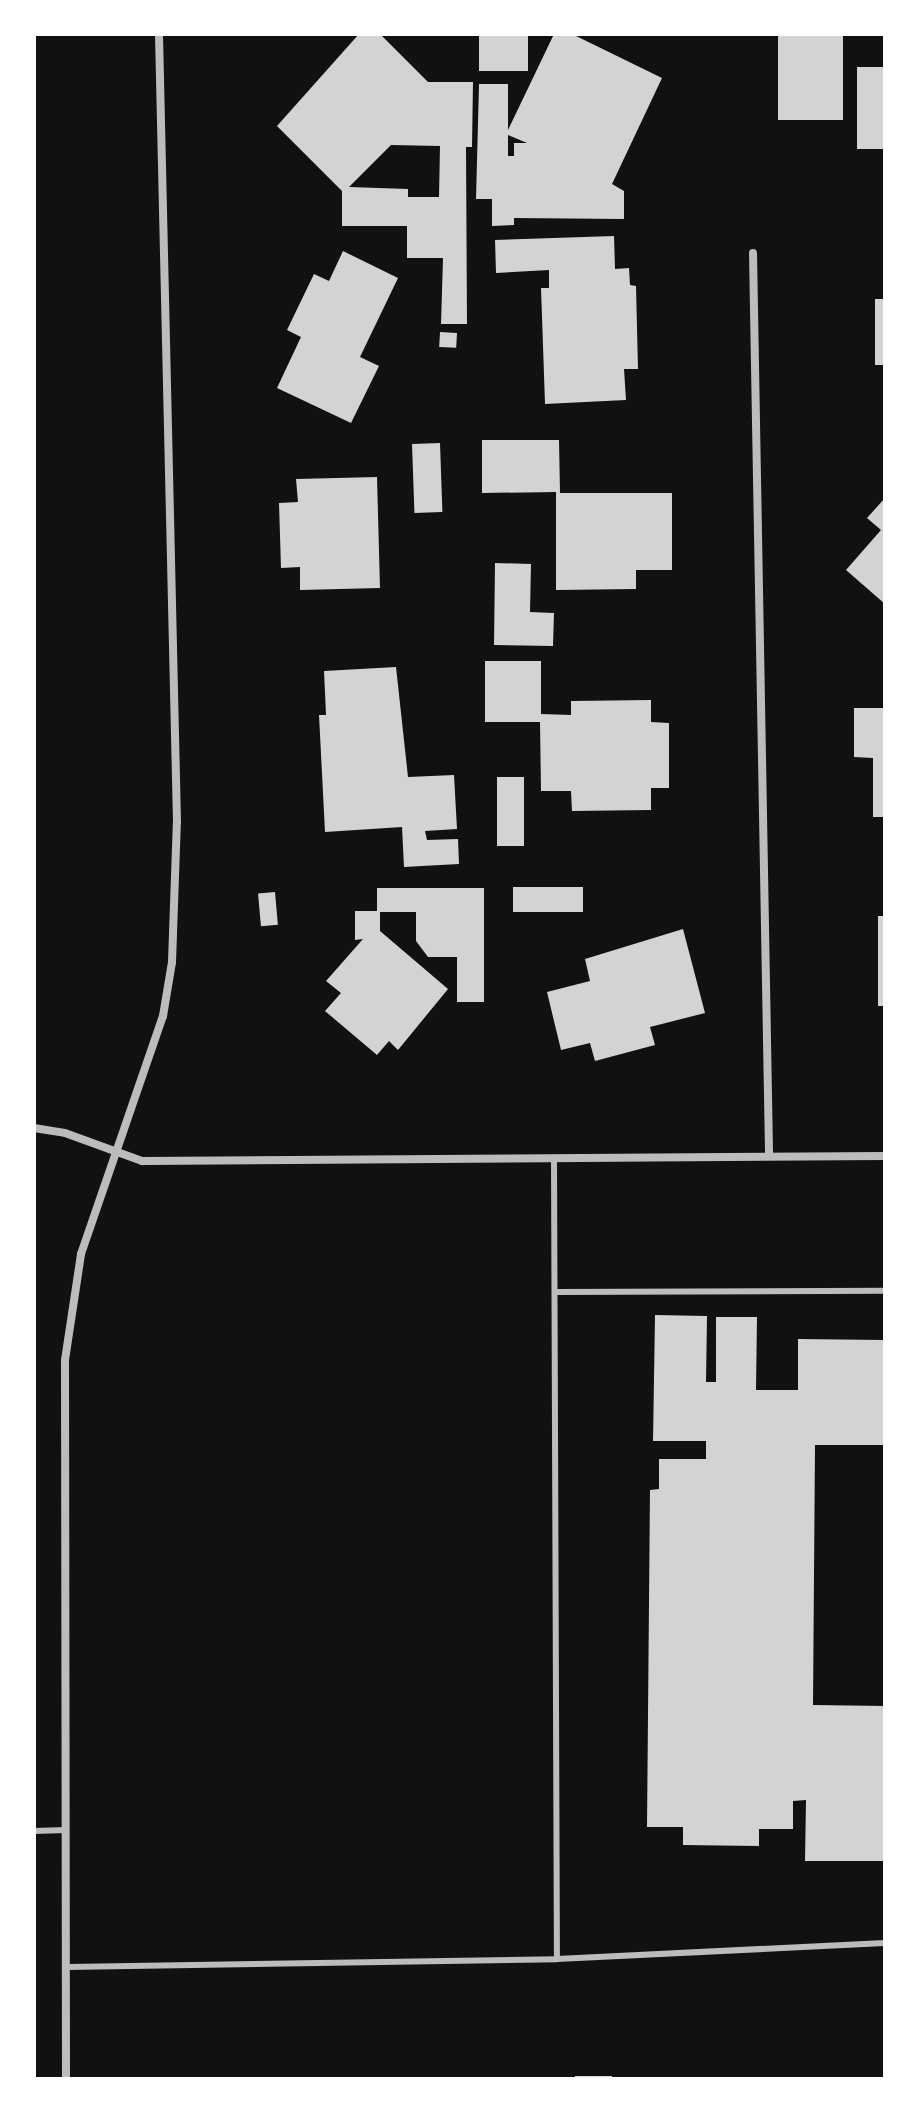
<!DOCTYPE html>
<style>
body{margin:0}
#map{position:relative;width:919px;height:2113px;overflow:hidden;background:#111;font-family:"Public Sans",sans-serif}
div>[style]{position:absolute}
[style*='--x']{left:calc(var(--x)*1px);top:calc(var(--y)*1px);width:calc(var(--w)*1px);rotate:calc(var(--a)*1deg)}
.building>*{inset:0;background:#d3d3d3;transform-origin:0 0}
.service>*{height:6px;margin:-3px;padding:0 3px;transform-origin:3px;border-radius:3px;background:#bcbcbc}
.minor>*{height:8px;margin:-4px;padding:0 4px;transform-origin:4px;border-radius:4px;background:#bcbcbc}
span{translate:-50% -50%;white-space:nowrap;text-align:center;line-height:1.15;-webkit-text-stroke:8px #fff;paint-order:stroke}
.frame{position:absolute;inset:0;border:36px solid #fff;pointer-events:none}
</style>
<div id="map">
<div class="building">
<i style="clip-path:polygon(evenodd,359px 34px,380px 34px,428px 82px,473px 82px,472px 147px,466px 147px,467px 324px,441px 324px,443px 258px,407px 258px,407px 226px,342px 226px,342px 191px,277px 126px,359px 34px,391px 145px,440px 146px,439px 197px,408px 197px,408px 189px,349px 187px,391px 145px)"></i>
<i style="left:479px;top:34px;width:49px;height:37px"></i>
<i style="clip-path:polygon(evenodd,554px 34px,572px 34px,662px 78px,612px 184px,624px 191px,624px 219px,514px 218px,514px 225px,492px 226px,492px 199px,476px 199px,479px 84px,508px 84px,508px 130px,554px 34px,508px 135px,527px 143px,514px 143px,514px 156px,508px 156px,508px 135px)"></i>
<i style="left:778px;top:34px;width:65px;height:86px"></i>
<i style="left:857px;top:67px;width:28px;height:82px"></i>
<i style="clip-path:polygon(614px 236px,615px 269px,629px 268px,630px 285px,636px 286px,638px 369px,624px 369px,626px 400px,545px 404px,541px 288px,549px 288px,549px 270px,496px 273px,495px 240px)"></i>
<i style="clip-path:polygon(343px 251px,398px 278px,360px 357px,379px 366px,351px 423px,277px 388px,301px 337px,287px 330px,314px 274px,329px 281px)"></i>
<i style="left:875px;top:299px;width:10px;height:66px"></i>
<i style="left:440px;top:332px;width:17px;height:15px;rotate:3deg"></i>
<i style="clip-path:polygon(482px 440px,559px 440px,560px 493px,672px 493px,672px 570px,636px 570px,636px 589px,556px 590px,556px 492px,482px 493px)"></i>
<i style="left:440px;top:443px;width:69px;height:28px;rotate:88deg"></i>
<i style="clip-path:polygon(377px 477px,380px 588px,300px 590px,300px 567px,281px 568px,279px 503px,298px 502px,296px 479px)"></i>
<i style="clip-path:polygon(885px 498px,885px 604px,846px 570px,881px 530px,867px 518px)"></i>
<i style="clip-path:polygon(495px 563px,531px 564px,530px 612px,554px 613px,553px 646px,494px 645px)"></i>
<i style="clip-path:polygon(485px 661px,541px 661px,541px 714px,571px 715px,571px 701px,651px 700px,651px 722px,669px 723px,669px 788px,651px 788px,651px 810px,572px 811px,571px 791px,541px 791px,540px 722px,485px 722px)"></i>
<i style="clip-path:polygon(396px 667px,408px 777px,454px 775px,457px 829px,425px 831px,427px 840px,458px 839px,459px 864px,404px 867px,402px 827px,325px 832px,319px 715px,326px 715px,324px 671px)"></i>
<i style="clip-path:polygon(854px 708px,885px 708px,885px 817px,873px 817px,873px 758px,854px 757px)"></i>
<i style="left:524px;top:777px;width:69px;height:27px;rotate:90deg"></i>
<i style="left:583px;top:887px;width:25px;height:70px;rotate:90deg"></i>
<i style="clip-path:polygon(377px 888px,484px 888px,484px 1002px,457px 1002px,457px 957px,428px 957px,416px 941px,416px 912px,380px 912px,380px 931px,448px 989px,398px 1050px,389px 1041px,377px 1055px,325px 1011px,341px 993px,326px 981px,363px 939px,355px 940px,355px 911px,377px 911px)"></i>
<i style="left:275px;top:892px;width:33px;height:17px;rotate:85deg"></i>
<i style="left:878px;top:916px;width:7px;height:90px"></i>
<i style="clip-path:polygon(683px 929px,705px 1013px,650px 1027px,655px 1045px,595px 1061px,590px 1043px,561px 1050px,547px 992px,590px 981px,585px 959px)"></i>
<i style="clip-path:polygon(655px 1315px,707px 1316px,706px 1382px,716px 1382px,716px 1317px,757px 1317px,756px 1390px,798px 1390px,798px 1339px,885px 1340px,885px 1445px,815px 1445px,813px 1705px,885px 1706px,885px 1861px,805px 1861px,806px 1800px,793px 1801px,793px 1829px,759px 1829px,759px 1846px,683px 1845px,683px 1827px,647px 1827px,650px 1490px,659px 1489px,659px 1459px,706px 1459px,706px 1441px,653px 1441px)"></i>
<i style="left:575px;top:2076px;width:37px;height:3px"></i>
</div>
<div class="service">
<i style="--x:554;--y:1158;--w:801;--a:89.79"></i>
<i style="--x:555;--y:1292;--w:330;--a:-0.2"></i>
<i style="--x:34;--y:1831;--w:32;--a:-2"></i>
<i style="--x:67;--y:1967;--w:490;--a:-0.9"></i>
<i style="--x:557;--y:1959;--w:328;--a:-2.8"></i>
</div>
<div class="minor">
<i style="--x:753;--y:253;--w:903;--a:88.98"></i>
<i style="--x:34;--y:1128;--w:31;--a:9"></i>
<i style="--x:65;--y:1133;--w:82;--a:20"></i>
<i style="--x:142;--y:1161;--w:743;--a:-0.39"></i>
<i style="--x:66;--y:2079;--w:719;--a:-90.08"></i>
<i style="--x:65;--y:1360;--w:107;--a:-81.4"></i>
<i style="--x:81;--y:1254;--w:252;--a:-71"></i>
<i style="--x:163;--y:1016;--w:55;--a:-80.5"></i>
<i style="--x:172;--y:962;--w:140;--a:-88"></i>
<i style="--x:177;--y:822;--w:788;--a:-91.31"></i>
</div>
<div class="frame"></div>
</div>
